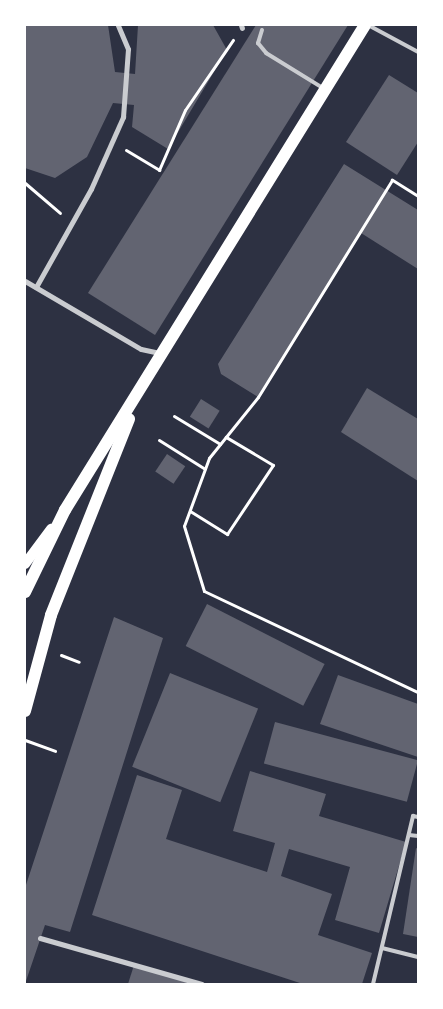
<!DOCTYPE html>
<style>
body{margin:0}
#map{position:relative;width:443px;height:1009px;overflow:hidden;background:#2d3142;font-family:Commissioner,sans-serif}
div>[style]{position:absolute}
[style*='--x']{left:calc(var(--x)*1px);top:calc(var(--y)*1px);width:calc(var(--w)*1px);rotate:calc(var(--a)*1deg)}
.building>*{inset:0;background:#626471;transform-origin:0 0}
.path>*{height:3px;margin:-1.5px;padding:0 1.5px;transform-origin:1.5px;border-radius:1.5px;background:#fff}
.service>*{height:4px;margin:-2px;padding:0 2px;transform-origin:2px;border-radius:2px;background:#caccd0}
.minor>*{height:5px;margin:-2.5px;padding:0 2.5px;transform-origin:2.5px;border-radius:2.5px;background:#caccd0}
.secondary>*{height:10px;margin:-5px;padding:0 5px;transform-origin:5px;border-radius:5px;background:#fff}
.primary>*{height:12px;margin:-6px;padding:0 6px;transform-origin:6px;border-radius:6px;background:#fff}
span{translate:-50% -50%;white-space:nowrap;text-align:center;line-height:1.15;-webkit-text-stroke:5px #fff;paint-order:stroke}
.frame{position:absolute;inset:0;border:26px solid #fff;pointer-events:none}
</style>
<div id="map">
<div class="building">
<i style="clip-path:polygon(25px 25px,108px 25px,115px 72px,135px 74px,138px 25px,213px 25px,227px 50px,168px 149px,132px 127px,134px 105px,113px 103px,87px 157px,55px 178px,25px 168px)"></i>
<i style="clip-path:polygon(256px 25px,348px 25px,155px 335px,88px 293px)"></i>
<i style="clip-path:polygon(389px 75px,418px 93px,418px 142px,397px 175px,346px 142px)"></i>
<i style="clip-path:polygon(344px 164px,418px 210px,418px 269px,361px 233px,258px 397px,221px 374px,218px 364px)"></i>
<i style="clip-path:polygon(367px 388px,418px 419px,418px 481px,341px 432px)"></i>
<i style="left:201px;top:399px;width:22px;height:21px;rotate:32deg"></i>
<i style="left:167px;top:454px;width:22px;height:21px;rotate:34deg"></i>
<i style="left:207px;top:604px;width:132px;height:47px;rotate:27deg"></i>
<i style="clip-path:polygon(114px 617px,163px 638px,70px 932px,45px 925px,25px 984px,25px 888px)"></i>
<i style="left:170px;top:673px;width:95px;height:101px;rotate:22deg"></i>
<i style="clip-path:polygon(338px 675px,418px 704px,418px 757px,320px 724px)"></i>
<i style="left:275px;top:722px;width:148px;height:43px;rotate:15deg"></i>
<i style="clip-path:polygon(250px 771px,326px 794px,319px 816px,406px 842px,379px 933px,335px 920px,350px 867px,289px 849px,281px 876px,332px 894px,318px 935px,372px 953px,362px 984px,303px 984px,92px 915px,137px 775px,182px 790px,166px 839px,267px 872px,275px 843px,233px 831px)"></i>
<i style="clip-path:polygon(416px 848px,418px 849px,418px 937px,403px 934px)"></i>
<i style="clip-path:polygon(134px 965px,196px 984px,128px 984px)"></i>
</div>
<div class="path">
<i style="--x:126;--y:150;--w:39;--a:31"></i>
<i style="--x:159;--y:170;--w:65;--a:-66.6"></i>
<i style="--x:185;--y:110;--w:85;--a:-55.6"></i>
<i style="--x:25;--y:183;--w:46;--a:40.6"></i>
<i style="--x:418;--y:196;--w:31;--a:-148"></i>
<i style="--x:392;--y:180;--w:255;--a:121.7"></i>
<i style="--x:258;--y:397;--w:78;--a:128.8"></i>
<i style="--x:209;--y:458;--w:72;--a:110.2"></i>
<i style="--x:184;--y:526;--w:68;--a:72.9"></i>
<i style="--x:204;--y:591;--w:237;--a:25.3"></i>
<i style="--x:174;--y:416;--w:54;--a:31.3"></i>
<i style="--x:159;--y:440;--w:54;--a:32.2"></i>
<i style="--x:190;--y:511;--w:44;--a:31.9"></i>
<i style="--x:227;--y:534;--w:83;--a:-56.3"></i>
<i style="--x:273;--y:465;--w:55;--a:-149.2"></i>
<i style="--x:61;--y:655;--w:19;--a:21"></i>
<i style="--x:25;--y:740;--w:32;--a:20"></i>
</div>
<div class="service">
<i style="--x:368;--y:25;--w:57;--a:28.4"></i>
<i style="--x:262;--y:30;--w:14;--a:107"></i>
<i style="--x:258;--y:43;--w:13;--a:51"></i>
<i style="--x:266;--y:53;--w:67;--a:31.6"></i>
<i style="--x:409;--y:835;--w:9;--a:6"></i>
<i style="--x:382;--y:948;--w:37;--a:14"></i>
<i style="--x:373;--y:984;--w:173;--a:-76.6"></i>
<i style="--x:413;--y:816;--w:5;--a:11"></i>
</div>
<div class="minor">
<i style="--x:241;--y:25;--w:3;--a:72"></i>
<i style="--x:25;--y:281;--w:134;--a:30.4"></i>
<i style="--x:141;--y:349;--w:19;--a:12"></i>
<i style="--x:36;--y:287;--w:112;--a:-60.7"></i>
<i style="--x:91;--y:189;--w:79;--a:-66"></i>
<i style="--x:123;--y:117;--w:68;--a:-85.8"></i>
<i style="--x:128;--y:49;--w:26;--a:-113"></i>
<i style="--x:40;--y:938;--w:168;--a:15.9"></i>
</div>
<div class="secondary">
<i style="--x:25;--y:564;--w:44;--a:-53.4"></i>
</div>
<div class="primary">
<i style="--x:25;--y:592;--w:91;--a:-64"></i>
<i style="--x:65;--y:510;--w:570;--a:-58.26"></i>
<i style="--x:25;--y:711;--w:99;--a:-74.8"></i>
<i style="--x:51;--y:615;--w:211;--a:-68.3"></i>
</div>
<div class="frame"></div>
</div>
